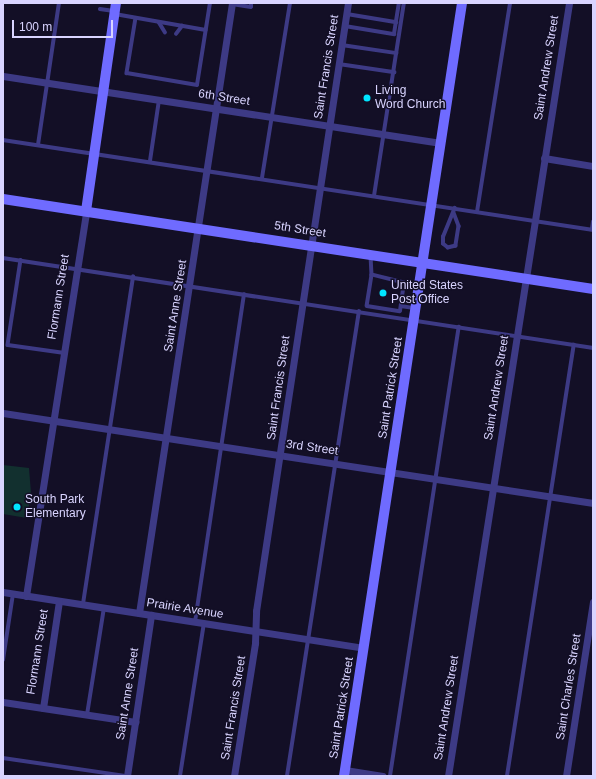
<!DOCTYPE html>
<style>
body{margin:0}
#map{position:relative;width:596px;height:779px;overflow:hidden;background:#130f26;font-family:Helvetica,sans-serif}
div>[style]{position:absolute}
[style*='--x']{left:calc(var(--x)*1px);top:calc(var(--y)*1px);width:calc(var(--w)*1px);rotate:calc(var(--a)*1deg)}
.green>*{inset:0;background:#12302f}
.lane>*{height:3.5px;margin:-1.75px;padding:0 1.75px;transform-origin:1.75px;border-radius:1.75px;background:#3d3a85}
.street>*{height:7px;margin:-3.5px;padding:0 3.5px;transform-origin:3.5px;border-radius:3.5px;background:#3d3a85}
.secondary>*{height:10px;margin:-5px;padding:0 5px;transform-origin:5px;border-radius:5px;background:#6f6bff}
.dots>*{width:11px;height:11px;translate:-50% -50%;box-sizing:border-box;border:2px solid #130f26;border-radius:50%}
span{translate:-50% -50%;white-space:nowrap;text-align:center;line-height:1.15;-webkit-text-stroke:3px #130f26;paint-order:stroke}
.street-label{font-size:12px;color:#d9d4ff}
.poi-label{font-size:12px;color:#d9d4ff}
.left{translate:0 -50%;text-align:left}
.frame{position:absolute;inset:0;border:4px solid #d9d4ff;pointer-events:none}
.scale{position:absolute;left:12px;top:20px;width:101px;height:18px;box-sizing:border-box;border:2px solid #d9d4ff;border-top:0;padding-left:5px;font-size:12px;line-height:14px;white-space:nowrap;color:#d9d4ff;-webkit-text-stroke:3px #130f26;paint-order:stroke}
</style>
<div id="map">
<div class="green">
<i style="clip-path:polygon(3px 465px,29px 468px,31px 493px,27px 518px,3px 514px)"></i>
</div>
<div class="lane">
<i style="--x:232;--y:4;--w:19;--a:9"></i>
<i style="--x:251;--y:7;--w:4;--a:-90"></i>
<i style="--x:100;--y:9;--w:14;--a:8"></i>
<i style="--x:115;--y:14;--w:92;--a:10"></i>
<i style="--x:347;--y:14;--w:50;--a:9.3"></i>
<i style="--x:136;--y:18;--w:56;--a:99.3"></i>
<i style="--x:127;--y:73;--w:71;--a:9.7"></i>
<i style="--x:197;--y:85;--w:83;--a:-81"></i>
<i style="--x:159;--y:22;--w:12;--a:59"></i>
<i style="--x:345;--y:26;--w:50;--a:9.3"></i>
<i style="--x:394;--y:34;--w:31;--a:-81"></i>
<i style="--x:176;--y:34;--w:10;--a:-53"></i>
<i style="--x:342;--y:45;--w:55;--a:8.4"></i>
<i style="--x:339;--y:64;--w:56;--a:8.3"></i>
<i style="--x:3;--y:140;--w:597;--a:8.67"></i>
<i style="--x:38;--y:145;--w:144;--a:-81.6"></i>
<i style="--x:150;--y:161;--w:62;--a:-81.6"></i>
<i style="--x:262;--y:178;--w:177;--a:-80.9"></i>
<i style="--x:374;--y:196;--w:195;--a:-81.2"></i>
<i style="--x:477;--y:212;--w:212;--a:-81"></i>
<i style="--x:454;--y:213;--w:14;--a:69"></i>
<i style="--x:459;--y:226;--w:20;--a:99"></i>
<i style="--x:456;--y:246;--w:8;--a:166"></i>
<i style="--x:448;--y:248;--w:6;--a:-141"></i>
<i style="--x:443;--y:244;--w:7;--a:-90"></i>
<i style="--x:443;--y:237;--w:31;--a:-68"></i>
<i style="--x:592;--y:229;--w:7;--a:-82"></i>
<i style="--x:371;--y:256;--w:19;--a:87"></i>
<i style="--x:372;--y:275;--w:31;--a:99"></i>
<i style="--x:367;--y:306;--w:33;--a:9"></i>
<i style="--x:400;--y:311;--w:28;--a:-82"></i>
<i style="--x:404;--y:283;--w:33;--a:-166"></i>
<i style="--x:3;--y:258;--w:597;--a:8.67"></i>
<i style="--x:21;--y:260;--w:86;--a:98.7"></i>
<i style="--x:8;--y:345;--w:57;--a:8.1"></i>
<i style="--x:401;--y:306;--w:13;--a:9"></i>
<i style="--x:83;--y:604;--w:331;--a:-81.3"></i>
<i style="--x:195;--y:622;--w:331;--a:-81.5"></i>
<i style="--x:3;--y:660;--w:67;--a:-81.4"></i>
<i style="--x:87;--y:715;--w:108;--a:-81"></i>
<i style="--x:3;--y:758;--w:125;--a:8.3"></i>
<i style="--x:180;--y:776;--w:155;--a:-81.1"></i>
<i style="--x:287;--y:776;--w:470;--a:-81.2"></i>
<i style="--x:390;--y:776;--w:454;--a:-81.3"></i>
<i style="--x:507;--y:776;--w:436;--a:-81.2"></i>
</div>
<div class="street">
<i style="--x:3;--y:76;--w:443;--a:8.7"></i>
<i style="--x:544;--y:158;--w:50;--a:9.3"></i>
<i style="--x:3;--y:413;--w:597;--a:8.67"></i>
<i style="--x:3;--y:592;--w:365;--a:8.8"></i>
<i style="--x:26;--y:596;--w:390;--a:-81.1"></i>
<i style="--x:139;--y:613;--w:617;--a:-81.33"></i>
<i style="--x:3;--y:702;--w:134;--a:8.6"></i>
<i style="--x:43;--y:708;--w:108;--a:-81.5"></i>
<i style="--x:345;--y:770;--w:38;--a:9"></i>
<i style="--x:127;--y:776;--w:163;--a:-81.5"></i>
<i style="--x:234;--y:776;--w:135;--a:-81"></i>
<i style="--x:255;--y:643;--w:32;--a:-88"></i>
<i style="--x:256;--y:611;--w:615;--a:-81.4"></i>
<i style="--x:448;--y:776;--w:782;--a:-81.1"></i>
<i style="--x:566;--y:776;--w:176;--a:-81.2"></i>
</div>
<div class="secondary">
<i style="--x:3;--y:199;--w:597;--a:8.67"></i>
<i style="--x:86;--y:211;--w:210;--a:-81.8"></i>
<i style="--x:344;--y:776;--w:782;--a:-81.32"></i>
</div>
<div class="dots">
<i style="left:367px;top:98px;background:#00e5ff"></i>
<i style="left:383px;top:293px;background:#00e5ff"></i>
<i style="left:17px;top:507px;background:#00e5ff"></i>
</div>
<div class="street-label">
<span style="left:327px;top:67px;rotate:-81deg">Saint Francis Street</span>
<span style="left:547px;top:68px;rotate:-81deg">Saint Andrew Street</span>
<span style="left:224px;top:98px;rotate:9deg">6th Street</span>
<span style="left:300px;top:230px;rotate:9deg">5th Street</span>
<span style="left:59px;top:297px;rotate:-81deg">Flormann Street</span>
<span style="left:176px;top:306px;rotate:-81deg">Saint Anne Street</span>
<span style="left:279px;top:388px;rotate:-82deg">Saint Francis Street</span>
<span style="left:391px;top:388px;rotate:-81deg">Saint Patrick Street</span>
<span style="left:497px;top:388px;rotate:-81deg">Saint Andrew Street</span>
<span style="left:312px;top:448px;rotate:8deg">3rd Street</span>
<span style="left:185px;top:609px;rotate:9deg">Prairie Avenue</span>
<span style="left:38px;top:652px;rotate:-81deg">Flormann Street</span>
<span style="left:569px;top:687px;rotate:-81deg">Saint Charles Street</span>
<span style="left:128px;top:694px;rotate:-81deg">Saint Anne Street</span>
<span style="left:234px;top:708px;rotate:-81deg">Saint Francis Street</span>
<span style="left:342px;top:708px;rotate:-81deg">Saint Patrick Street</span>
<span style="left:447px;top:708px;rotate:-81deg">Saint Andrew Street</span>
</div>
<div class="poi-label">
<span class="left" style="left:375px;top:98px">Living<br>Word Church</span>
<span class="left" style="left:391px;top:293px">United States<br>Post Office</span>
<span class="left" style="left:25px;top:507px">South Park<br>Elementary</span>
</div>
<div class="frame"></div>
<div class="scale">100 m</div>
</div>
